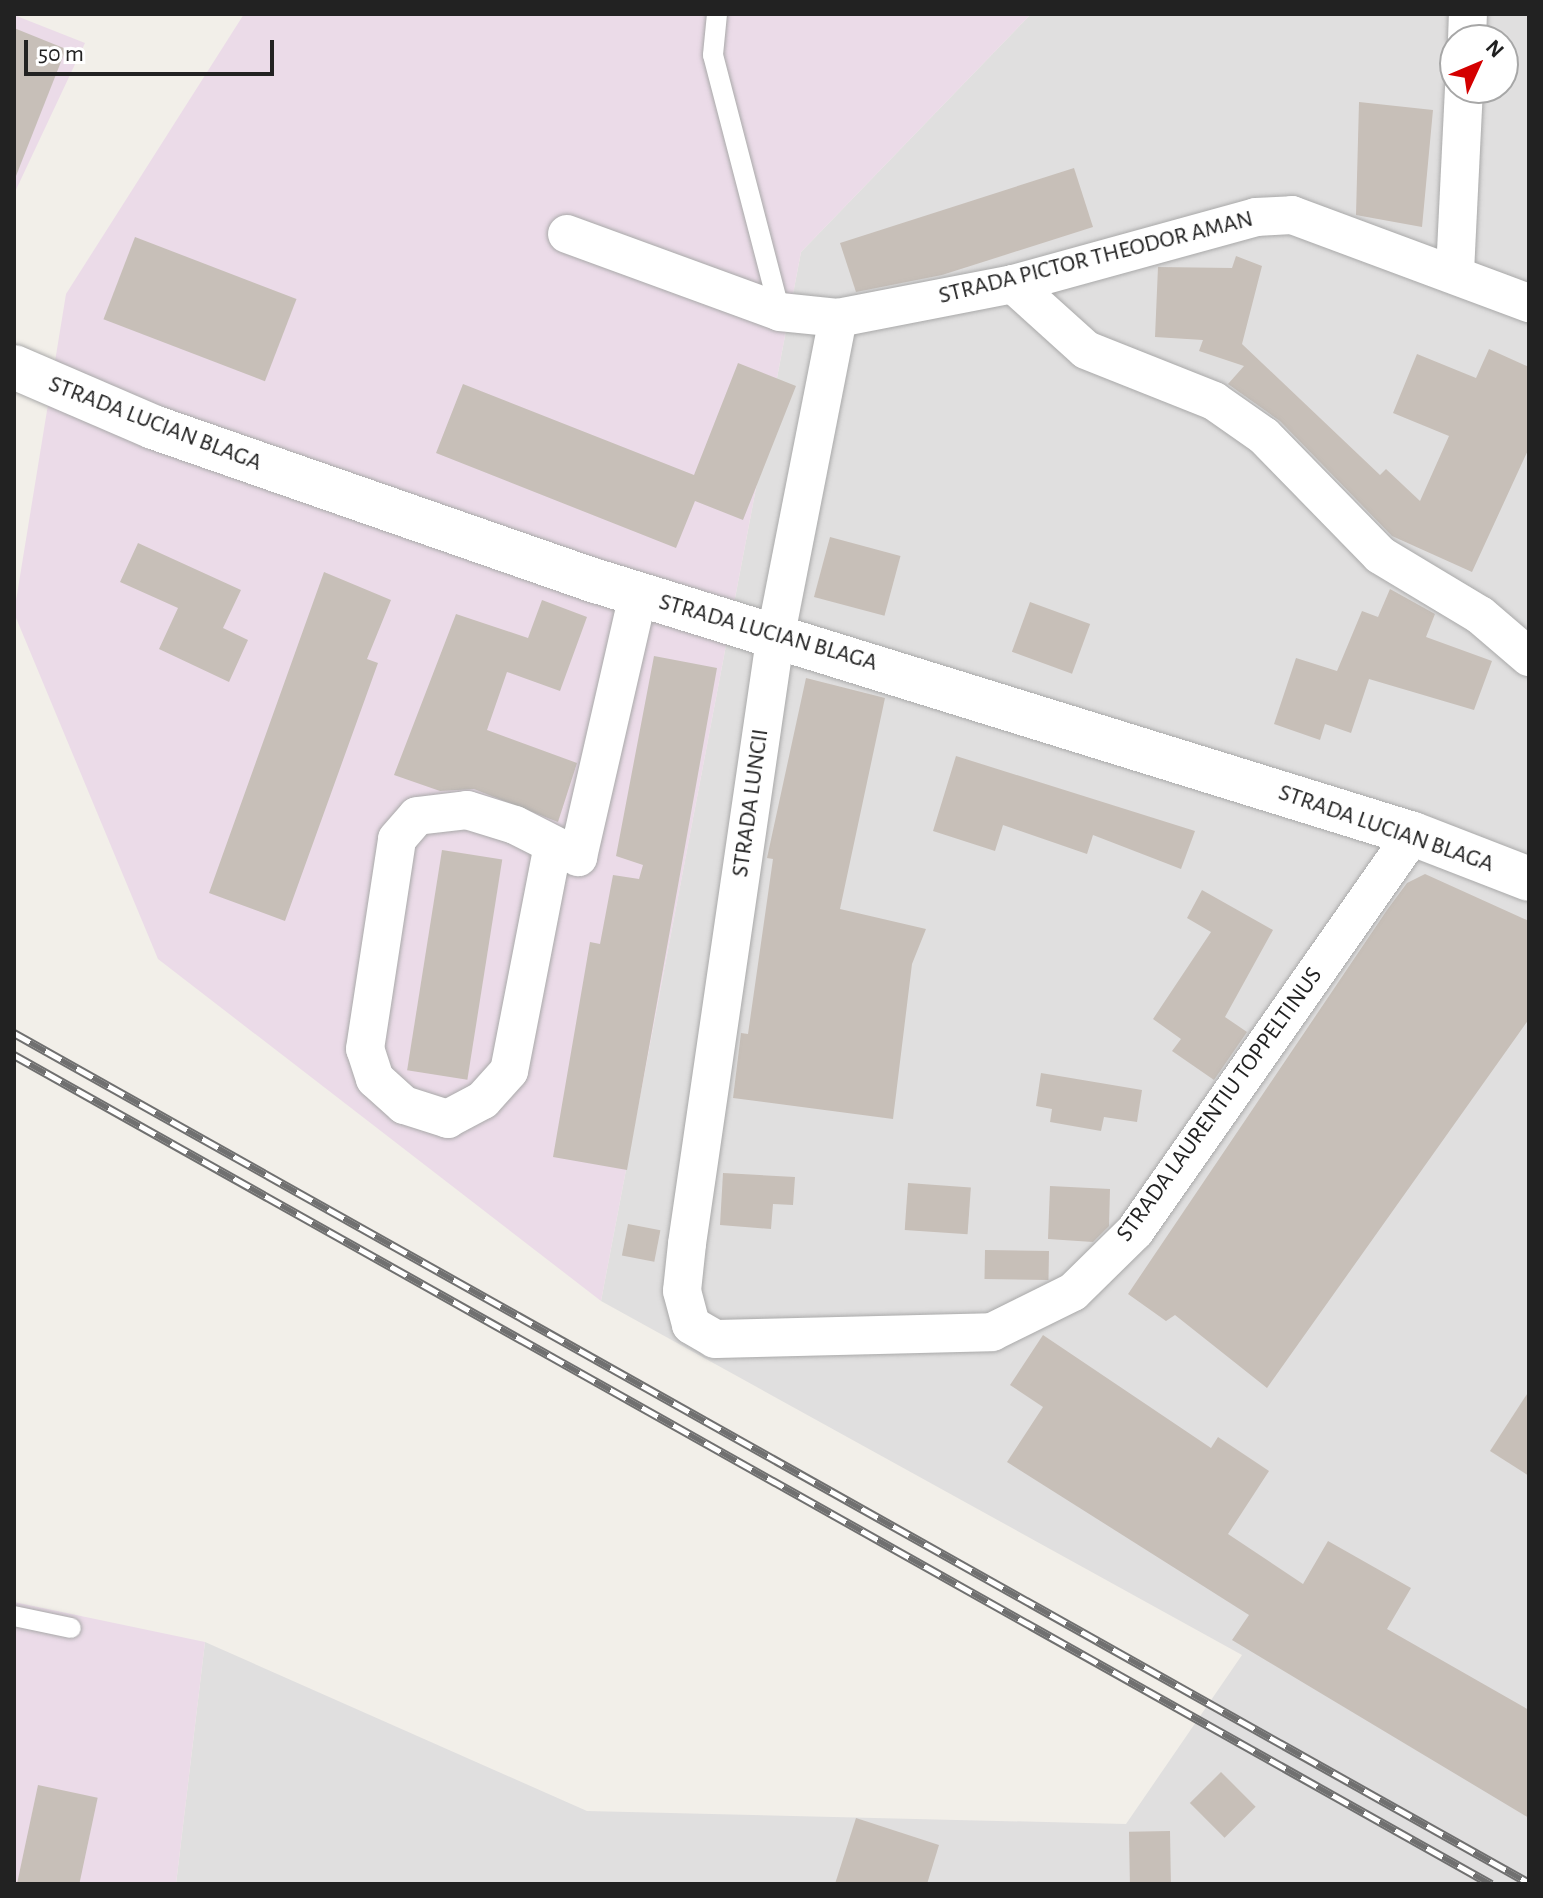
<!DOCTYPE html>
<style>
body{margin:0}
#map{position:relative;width:1543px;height:1898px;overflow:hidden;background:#f2efe9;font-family:"Alegreya Sans",sans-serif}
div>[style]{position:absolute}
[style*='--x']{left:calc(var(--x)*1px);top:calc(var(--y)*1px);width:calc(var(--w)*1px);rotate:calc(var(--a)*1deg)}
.residential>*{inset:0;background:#e0dfdf}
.industrial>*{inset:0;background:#ebdbe8}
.building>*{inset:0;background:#c7bfb8;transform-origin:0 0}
.roads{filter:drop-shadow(0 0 2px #a9a9a9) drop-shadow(0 0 2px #a9a9a9)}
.service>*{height:20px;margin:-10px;padding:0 10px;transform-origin:10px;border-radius:10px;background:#fff}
.minor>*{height:38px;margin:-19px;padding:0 19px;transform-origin:19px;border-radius:19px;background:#fff}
.tertiary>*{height:44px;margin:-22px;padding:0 22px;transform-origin:22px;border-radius:22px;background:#fff}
.rail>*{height:9px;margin-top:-4.5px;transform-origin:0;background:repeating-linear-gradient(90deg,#fff 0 18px,#707070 0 36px);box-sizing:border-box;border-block:2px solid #707070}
span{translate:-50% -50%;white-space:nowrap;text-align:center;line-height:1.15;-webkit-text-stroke:6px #fff;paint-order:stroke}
.street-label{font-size:24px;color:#222}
.frame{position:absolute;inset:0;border:16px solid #222;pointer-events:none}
.north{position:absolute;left:1439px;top:24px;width:80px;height:80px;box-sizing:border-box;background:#fff;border:2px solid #a7a7a7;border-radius:50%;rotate:46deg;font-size:22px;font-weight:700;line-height:32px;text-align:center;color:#222}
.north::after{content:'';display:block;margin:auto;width:28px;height:36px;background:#d40000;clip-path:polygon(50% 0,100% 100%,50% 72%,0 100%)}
.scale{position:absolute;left:24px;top:40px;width:250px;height:36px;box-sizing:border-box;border:4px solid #222;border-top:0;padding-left:10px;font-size:24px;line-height:28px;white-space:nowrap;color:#222;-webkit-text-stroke:6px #fff;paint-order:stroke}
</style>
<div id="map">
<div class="residential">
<i style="clip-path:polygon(evenodd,1031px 14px,1529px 14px,1529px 1884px,176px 1884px,205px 1642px,587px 1811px,1126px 1824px,1242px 1655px,601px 1301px,801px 252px,1031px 14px,1455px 40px,1503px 40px,1503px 88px,1455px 88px,1455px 40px)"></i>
</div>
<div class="industrial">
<i style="clip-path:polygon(244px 14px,1031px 14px,801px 252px,601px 1301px,158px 959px,14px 613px,66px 294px)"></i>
<i style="clip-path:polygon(14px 15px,85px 43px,14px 194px)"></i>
<i style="clip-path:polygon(14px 1602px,205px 1642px,176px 1884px,14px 1884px)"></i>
</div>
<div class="building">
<i style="clip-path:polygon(14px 28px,66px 49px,16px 176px,14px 176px)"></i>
<i style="clip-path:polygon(1359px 102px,1433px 110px,1422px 227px,1356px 215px)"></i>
<i style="clip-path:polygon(1074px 168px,1093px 227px,942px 275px,856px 292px,840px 243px)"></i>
<i style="left:135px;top:237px;width:173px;height:88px;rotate:21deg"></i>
<i style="clip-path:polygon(1236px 256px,1262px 266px,1242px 344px,1380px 475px,1386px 469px,1420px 501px,1449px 436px,1393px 413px,1417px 354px,1476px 378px,1489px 349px,1529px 367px,1529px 448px,1472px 572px,1392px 536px,1280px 421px,1228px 384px,1244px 366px,1199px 351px,1203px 340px,1155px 337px,1158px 267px,1232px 268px)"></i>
<i style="clip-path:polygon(738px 363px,796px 386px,743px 520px,695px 501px,676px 548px,436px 453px,463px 384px,694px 475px)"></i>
<i style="left:830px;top:537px;width:73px;height:62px;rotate:15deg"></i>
<i style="clip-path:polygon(138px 543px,241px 590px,223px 628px,248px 640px,229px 682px,159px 649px,178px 608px,120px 582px)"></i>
<i style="clip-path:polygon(324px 572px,391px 600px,367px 659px,378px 663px,285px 921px,209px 893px)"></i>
<i style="clip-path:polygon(1390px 589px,1435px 614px,1426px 637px,1492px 661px,1474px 710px,1369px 679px,1351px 733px,1325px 724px,1320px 740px,1274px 724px,1296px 658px,1337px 671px,1362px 611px,1378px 617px)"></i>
<i style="clip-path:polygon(542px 600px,587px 617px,560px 691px,507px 672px,487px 730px,577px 763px,558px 822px,474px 789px,440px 791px,394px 775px,456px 614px,528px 638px)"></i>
<i style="left:1030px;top:602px;width:64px;height:53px;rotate:20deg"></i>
<i style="clip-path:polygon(654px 656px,717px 668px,627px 1170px,553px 1157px,590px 942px,600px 944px,613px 875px,639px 879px,643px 865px,616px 856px)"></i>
<i style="clip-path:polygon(806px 678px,885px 698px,840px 909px,926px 929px,912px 964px,893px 1119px,733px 1098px,741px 1033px,748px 1034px,773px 859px,767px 858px)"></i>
<i style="clip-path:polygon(956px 756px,1195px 831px,1181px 869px,1093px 835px,1087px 854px,1003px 825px,995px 851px,933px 831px)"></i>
<i style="left:442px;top:850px;width:61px;height:223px;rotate:9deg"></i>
<i style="clip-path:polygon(1425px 874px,1529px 921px,1529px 1019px,1267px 1388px,1175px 1315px,1166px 1321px,1128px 1294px,1387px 910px,1407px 883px)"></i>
<i style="clip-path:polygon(1202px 890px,1273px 930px,1225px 1017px,1247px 1032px,1214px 1080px,1172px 1051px,1181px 1039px,1153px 1019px,1211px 932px,1187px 918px)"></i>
<i style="clip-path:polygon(1041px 1073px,1142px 1090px,1137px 1122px,1104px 1117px,1101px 1131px,1050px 1122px,1052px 1109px,1036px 1106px)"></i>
<i style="clip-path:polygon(723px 1173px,795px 1177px,793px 1205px,773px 1204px,771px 1229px,720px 1225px)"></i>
<i style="left:908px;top:1183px;width:63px;height:47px;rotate:4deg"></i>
<i style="clip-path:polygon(1050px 1186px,1110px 1189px,1109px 1226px,1093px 1242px,1048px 1239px)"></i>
<i style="left:628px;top:1224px;width:33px;height:32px;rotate:11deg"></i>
<i style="left:985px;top:1250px;width:64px;height:29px;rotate:1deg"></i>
<i style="clip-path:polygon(1043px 1335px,1211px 1448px,1218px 1437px,1269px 1471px,1228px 1534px,1303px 1584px,1328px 1541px,1411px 1588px,1387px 1629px,1529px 1710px,1529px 1818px,1232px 1640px,1249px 1615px,1007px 1462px,1043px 1407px,1010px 1385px)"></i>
<i style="clip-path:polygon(1529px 1391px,1529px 1476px,1490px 1451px)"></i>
<i style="left:1221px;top:1772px;width:49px;height:44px;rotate:45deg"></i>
<i style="left:38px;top:1785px;width:61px;height:101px;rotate:12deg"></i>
<i style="clip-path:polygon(856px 1818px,939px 1845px,927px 1884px,835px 1884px)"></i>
<i style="left:1170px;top:1831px;width:53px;height:41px;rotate:89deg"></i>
</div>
<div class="roads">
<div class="service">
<i style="--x:717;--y:14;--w:41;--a:95.6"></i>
<i style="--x:713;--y:55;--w:266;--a:75.4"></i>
<i style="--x:14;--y:1616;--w:58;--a:11.9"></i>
</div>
<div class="minor">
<i style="--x:1467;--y:40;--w:26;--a:-88"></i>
<i style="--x:567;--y:234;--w:227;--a:20.1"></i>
<i style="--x:780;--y:312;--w:58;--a:5.9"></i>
<i style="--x:838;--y:318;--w:178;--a:-11"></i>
<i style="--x:1013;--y:284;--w:252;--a:-15.4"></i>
<i style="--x:1256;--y:217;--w:36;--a:-3"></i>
<i style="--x:1292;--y:215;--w:253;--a:20.4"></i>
<i style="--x:1455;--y:272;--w:184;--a:-87.2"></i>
<i style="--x:1013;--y:284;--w:98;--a:42.1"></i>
<i style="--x:1086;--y:350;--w:138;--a:21.7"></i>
<i style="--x:1214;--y:401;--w:61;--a:35"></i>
<i style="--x:1264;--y:436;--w:166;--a:45.7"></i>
<i style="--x:1380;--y:555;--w:117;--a:31"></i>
<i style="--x:1480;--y:615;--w:65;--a:40.6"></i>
<i style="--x:838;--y:318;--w:321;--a:101.1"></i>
<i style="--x:776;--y:633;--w:617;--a:98.29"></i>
<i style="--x:687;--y:1244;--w:47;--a:96.1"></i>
<i style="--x:682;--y:1291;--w:35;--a:75"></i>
<i style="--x:691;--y:1325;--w:28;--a:30"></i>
<i style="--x:715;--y:1339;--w:277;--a:-1.4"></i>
<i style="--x:992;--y:1332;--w:90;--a:-26.3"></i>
<i style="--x:1073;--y:1292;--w:87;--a:-44.5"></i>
<i style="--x:1135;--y:1231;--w:485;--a:-55"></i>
<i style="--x:553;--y:845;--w:230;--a:101"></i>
<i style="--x:509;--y:1071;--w:39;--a:132"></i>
<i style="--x:483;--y:1100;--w:40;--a:152"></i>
<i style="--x:448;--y:1119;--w:46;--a:-162.3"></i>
<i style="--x:404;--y:1105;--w:39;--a:-138"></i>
<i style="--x:375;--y:1079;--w:32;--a:-108"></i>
<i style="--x:365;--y:1049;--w:212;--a:-81.3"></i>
<i style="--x:397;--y:839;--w:30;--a:-49"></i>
<i style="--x:417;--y:816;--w:50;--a:-6.8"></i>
<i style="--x:467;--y:810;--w:50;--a:17.4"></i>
<i style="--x:515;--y:825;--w:71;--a:26.9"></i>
<i style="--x:578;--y:857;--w:269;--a:-77.1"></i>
</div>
<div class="tertiary">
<i style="--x:14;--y:367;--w:151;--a:23.3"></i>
<i style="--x:153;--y:427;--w:469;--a:19.2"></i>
<i style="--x:596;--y:581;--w:855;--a:17.21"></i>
<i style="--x:1413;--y:834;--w:124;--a:21.2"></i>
</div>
</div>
<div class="rail">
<i style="--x:14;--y:1033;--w:1737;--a:29.29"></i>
<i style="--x:14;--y:1055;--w:1694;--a:29.3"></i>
</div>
<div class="street-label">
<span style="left:1096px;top:258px;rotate:-14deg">STRADA PICTOR THEODOR AMAN</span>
<span style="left:155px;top:424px;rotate:21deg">STRADA LUCIAN BLAGA</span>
<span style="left:768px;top:633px;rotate:16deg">STRADA LUCIAN BLAGA</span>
<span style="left:751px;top:803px;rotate:-82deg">STRADA LUNCII</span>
<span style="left:1386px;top:829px;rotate:19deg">STRADA LUCIAN BLAGA</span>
<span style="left:1220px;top:1105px;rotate:-54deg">STRADA LAURENTIU TOPPELTINUS</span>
</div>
<div class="frame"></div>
<div class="north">N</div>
<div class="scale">50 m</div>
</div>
